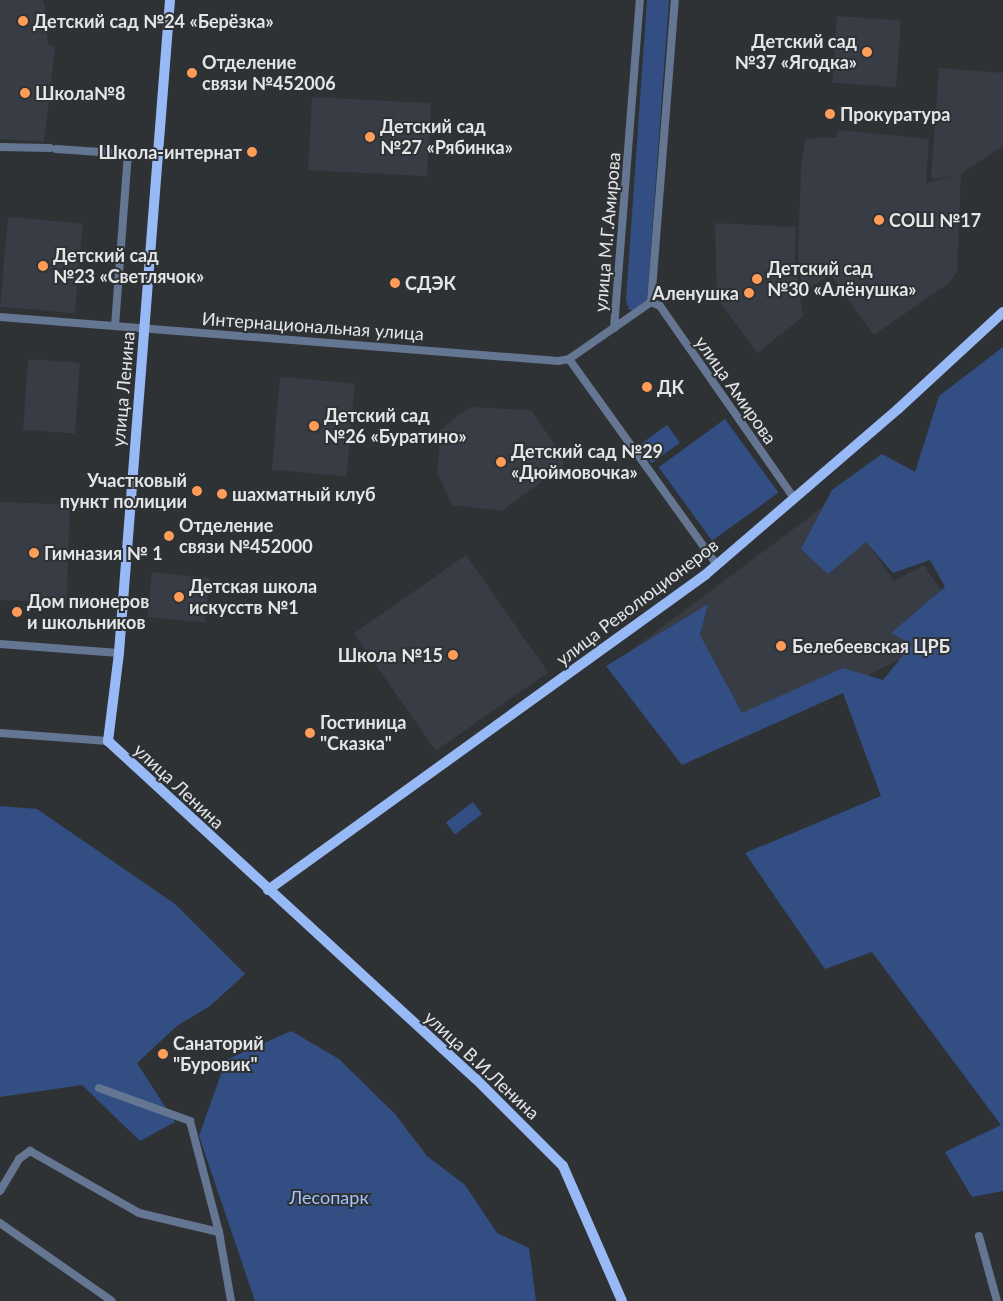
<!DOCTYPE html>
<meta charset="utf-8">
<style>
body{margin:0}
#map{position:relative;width:1003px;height:1301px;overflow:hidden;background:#2f3235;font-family:Lato,sans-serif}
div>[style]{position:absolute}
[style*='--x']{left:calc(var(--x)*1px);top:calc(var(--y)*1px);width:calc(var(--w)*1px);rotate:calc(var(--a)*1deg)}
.built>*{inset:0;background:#373c45;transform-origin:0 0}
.green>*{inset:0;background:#324e82;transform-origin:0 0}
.minor>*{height:8px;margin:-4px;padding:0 4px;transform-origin:4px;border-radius:4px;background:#657693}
.major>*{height:10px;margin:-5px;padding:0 5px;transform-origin:5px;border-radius:5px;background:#97b9f6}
.dots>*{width:14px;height:14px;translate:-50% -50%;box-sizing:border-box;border:2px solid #2f3235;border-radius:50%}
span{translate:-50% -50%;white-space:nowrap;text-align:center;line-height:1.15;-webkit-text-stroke:4px #2f3235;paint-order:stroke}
.poi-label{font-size:18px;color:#e3e5e7;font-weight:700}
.left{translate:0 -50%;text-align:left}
.right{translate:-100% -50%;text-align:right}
.street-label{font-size:18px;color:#e3e5e7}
.park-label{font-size:18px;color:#a5c4fb}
</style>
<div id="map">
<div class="built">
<i style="clip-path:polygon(0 0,42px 0,44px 3px,48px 45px,55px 46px,44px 142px,0 139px)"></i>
<i style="left:837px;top:16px;width:64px;height:67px;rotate:4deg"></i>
<i style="clip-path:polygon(939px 68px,1003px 73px,1003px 146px,961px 174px,957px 272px,949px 283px,874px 335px,830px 274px,802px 294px,798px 256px,801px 168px,805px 139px,837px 137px,838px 130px,929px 139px,926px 183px,955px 176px,931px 179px)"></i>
<i style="left:312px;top:97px;width:119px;height:73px;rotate:3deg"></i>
<i style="left:8px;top:217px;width:75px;height:90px;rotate:5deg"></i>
<i style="clip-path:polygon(715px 223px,796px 227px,795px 260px,803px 317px,757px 353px,717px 298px)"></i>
<i style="left:28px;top:359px;width:52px;height:71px;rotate:4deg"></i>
<i style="left:280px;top:377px;width:75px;height:93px;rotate:5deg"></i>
<i style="clip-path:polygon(470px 407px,531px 410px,564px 458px,563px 466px,502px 511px,452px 505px,437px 473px,441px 429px)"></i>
<i style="clip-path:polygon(835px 498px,894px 581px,924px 565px,964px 626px,857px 681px,681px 763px,610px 666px)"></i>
<i style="left:0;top:502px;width:70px;height:98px;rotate:2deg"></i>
<i style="left:466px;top:555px;width:143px;height:137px;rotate:55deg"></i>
<i style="left:152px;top:572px;width:58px;height:45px;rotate:6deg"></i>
</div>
<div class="green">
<i style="clip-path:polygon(647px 0,669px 0,647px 302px,639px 311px,629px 310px,626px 300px)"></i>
<i style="clip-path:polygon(1003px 347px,1003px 1191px,972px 1197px,945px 1152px,1001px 1125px,872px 952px,825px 969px,745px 853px,881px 796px,843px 693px,682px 765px,606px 666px,708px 604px,700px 635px,742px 713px,843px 668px,883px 680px,912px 644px,891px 633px,945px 587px,930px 560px,893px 573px,866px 542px,828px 574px,801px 549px,832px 490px,882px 454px,915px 472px,939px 396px)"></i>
<i style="left:725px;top:419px;width:91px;height:82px;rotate:54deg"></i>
<i style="left:667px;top:425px;width:22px;height:35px;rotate:54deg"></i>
<i style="left:473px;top:802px;width:15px;height:34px;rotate:53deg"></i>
<i style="clip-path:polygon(0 806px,37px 809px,175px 904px,245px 974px,210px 1006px,177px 1026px,137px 1063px,175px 1122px,140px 1141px,82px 1085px,0 1097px)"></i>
<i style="clip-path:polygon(291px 1031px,339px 1059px,395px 1114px,427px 1156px,465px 1185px,497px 1233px,529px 1248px,536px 1301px,255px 1301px,199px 1136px,226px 1060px)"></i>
</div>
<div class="minor">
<i style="--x:0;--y:147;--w:50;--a:1.1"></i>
<i style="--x:56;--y:149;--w:103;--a:3.9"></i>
<i style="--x:651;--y:302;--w:303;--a:-85.5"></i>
<i style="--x:651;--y:302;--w:10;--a:24"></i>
<i style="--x:660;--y:306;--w:234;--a:55.1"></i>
<i style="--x:0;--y:317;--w:560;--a:4.51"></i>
<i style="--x:558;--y:361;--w:11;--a:-10"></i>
<i style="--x:569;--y:359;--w:100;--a:-34.8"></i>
<i style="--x:115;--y:326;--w:171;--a:-85.7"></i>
<i style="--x:614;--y:328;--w:329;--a:-85.5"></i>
<i style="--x:569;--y:359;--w:254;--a:54.3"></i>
<i style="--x:0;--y:644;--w:119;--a:4.3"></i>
<i style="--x:0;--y:733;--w:108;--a:4.2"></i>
<i style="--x:99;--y:1088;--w:97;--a:19.9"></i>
<i style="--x:190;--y:1121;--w:115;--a:75.4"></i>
<i style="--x:219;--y:1232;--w:70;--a:80.1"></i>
<i style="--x:0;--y:1191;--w:37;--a:-59"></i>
<i style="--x:19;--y:1159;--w:14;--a:-36"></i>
<i style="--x:30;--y:1151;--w:125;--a:29.6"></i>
<i style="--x:139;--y:1213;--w:82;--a:13.4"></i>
<i style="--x:0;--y:1223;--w:136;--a:34.9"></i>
<i style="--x:979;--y:1236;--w:67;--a:74.5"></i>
</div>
<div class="major">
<i style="--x:170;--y:0;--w:655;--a:94.47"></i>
<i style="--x:119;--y:653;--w:89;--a:97.1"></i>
<i style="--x:108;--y:741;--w:500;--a:42.6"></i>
<i style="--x:476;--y:1079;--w:123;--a:45"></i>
<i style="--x:563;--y:1166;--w:147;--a:66.4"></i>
<i style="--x:268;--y:890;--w:539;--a:-35.78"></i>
<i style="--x:705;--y:575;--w:255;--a:-40.7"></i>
<i style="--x:898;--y:409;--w:143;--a:-42.7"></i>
</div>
<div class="dots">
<i style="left:23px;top:21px;background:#fe9c58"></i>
<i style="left:867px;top:52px;background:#fe9c58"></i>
<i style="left:192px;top:73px;background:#fe9c58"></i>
<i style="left:25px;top:93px;background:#fe9c58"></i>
<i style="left:830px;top:114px;background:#fe9c58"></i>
<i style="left:370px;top:137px;background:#fe9c58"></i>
<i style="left:252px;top:152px;background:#fe9c58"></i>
<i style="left:879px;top:220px;background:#fe9c58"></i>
<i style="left:43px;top:266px;background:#fe9c58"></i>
<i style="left:757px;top:279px;background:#fe9c58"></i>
<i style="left:395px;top:283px;background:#fe9c58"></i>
<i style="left:749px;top:293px;background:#fe9c58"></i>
<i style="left:647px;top:387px;background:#fe9c58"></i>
<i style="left:314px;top:426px;background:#fe9c58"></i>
<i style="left:501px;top:462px;background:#fe9c58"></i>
<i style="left:197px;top:491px;background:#fe9c58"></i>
<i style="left:222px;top:494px;background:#fe9c58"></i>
<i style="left:169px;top:536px;background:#fe9c58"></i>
<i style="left:34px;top:553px;background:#fe9c58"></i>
<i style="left:179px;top:597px;background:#fe9c58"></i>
<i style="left:17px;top:612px;background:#fe9c58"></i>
<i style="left:781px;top:646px;background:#fe9c58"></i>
<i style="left:453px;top:655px;background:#fe9c58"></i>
<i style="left:310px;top:733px;background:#fe9c58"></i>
<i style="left:163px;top:1054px;background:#fe9c58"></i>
</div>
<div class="poi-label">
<span class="left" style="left:33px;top:21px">Детский сад №24 «Берёзка»</span>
<span class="right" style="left:857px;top:52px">Детский сад<br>№37 «Ягодка»</span>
<span class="left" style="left:202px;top:73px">Отделение<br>связи №452006</span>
<span class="left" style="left:35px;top:93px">Школа№8</span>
<span class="left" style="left:840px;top:114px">Прокуратура</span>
<span class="left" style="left:380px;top:137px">Детский сад<br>№27 «Рябинка»</span>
<span class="right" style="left:242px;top:152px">Школа-интернат</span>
<span class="left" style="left:889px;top:220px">СОШ №17</span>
<span class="left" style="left:53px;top:266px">Детский сад<br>№23 «Светлячок»</span>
<span class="left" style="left:767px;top:279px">Детский сад<br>№30 «Алёнушка»</span>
<span class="left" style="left:405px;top:283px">СДЭК</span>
<span class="right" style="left:739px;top:293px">Аленушка</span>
<span class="left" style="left:657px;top:387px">ДК</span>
<span class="left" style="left:324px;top:426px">Детский сад<br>№26 «Буратино»</span>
<span class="left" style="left:511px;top:462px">Детский сад №29<br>«Дюймовочка»</span>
<span class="right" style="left:187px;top:491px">Участковый<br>пункт полиции</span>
<span class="left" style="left:232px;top:494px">шахматный клуб</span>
<span class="left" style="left:179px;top:536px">Отделение<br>связи №452000</span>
<span class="left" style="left:44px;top:553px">Гимназия № 1</span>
<span class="left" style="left:189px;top:597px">Детская школа<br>искусств №1</span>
<span class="left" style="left:27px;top:612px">Дом пионеров<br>и школьников</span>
<span class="left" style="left:792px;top:646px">Белебеевская ЦРБ</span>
<span class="right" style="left:443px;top:655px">Школа №15</span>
<span class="left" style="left:320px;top:733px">Гостиница<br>"Сказка"</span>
<span class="left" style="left:173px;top:1054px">Санаторий<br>"Буровик"</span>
</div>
<div class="street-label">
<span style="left:607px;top:232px;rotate:-85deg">улица М.Г.Амирова</span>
<span style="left:313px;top:326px;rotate:4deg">Интернациональная улица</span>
<span style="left:123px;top:389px;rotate:-85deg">улица Ленина</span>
<span style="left:736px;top:390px;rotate:55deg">улица Амирова</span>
<span style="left:637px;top:602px;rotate:-37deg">улица Революционеров</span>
<span style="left:179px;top:786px;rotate:43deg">улица Ленина</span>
<span style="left:482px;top:1065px;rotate:43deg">улица В.И.Ленина</span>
</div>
<div class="park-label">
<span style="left:329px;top:1197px">Лесопарк</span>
</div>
</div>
